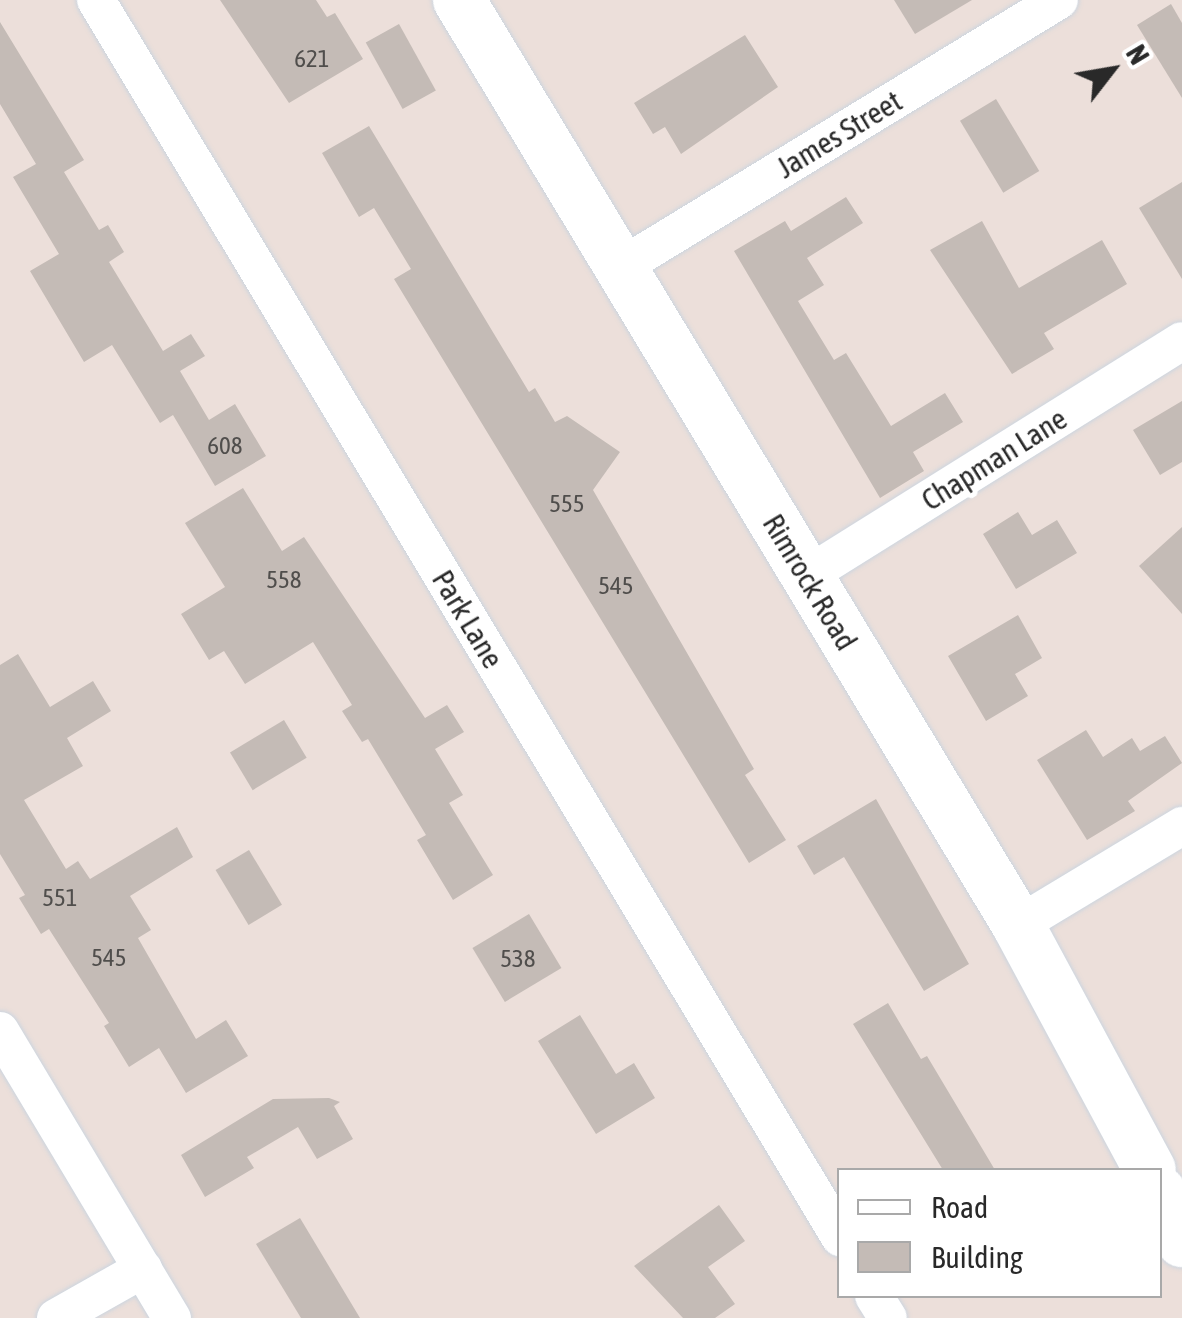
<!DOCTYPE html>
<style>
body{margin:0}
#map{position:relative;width:1182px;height:1318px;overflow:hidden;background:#ecdfda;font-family:"Asap Condensed",sans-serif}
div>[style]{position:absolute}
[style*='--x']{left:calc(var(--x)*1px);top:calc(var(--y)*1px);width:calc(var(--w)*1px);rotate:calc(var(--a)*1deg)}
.building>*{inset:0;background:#c4bbb6;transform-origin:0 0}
.roads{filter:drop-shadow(0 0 2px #ccd5df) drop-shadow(0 0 2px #ccd5df)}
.minor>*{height:38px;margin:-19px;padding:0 19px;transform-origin:19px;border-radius:19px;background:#fff}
.secondary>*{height:52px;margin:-26px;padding:0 26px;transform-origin:26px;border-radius:26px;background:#fff}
span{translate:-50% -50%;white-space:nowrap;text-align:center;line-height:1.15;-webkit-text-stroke:10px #fff;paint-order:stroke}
.number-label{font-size:25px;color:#504e4c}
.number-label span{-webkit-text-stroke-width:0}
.street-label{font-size:30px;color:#292929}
.legend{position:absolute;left:837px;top:1168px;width:325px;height:130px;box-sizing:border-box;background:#fff;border:2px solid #a9a9a9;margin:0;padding:12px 18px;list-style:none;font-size:30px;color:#292929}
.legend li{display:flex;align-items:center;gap:20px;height:50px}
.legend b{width:50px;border:2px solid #a9a9a9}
.north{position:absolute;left:1062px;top:20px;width:100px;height:100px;-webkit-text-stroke:8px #fff;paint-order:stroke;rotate:59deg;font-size:28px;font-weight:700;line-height:40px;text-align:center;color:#292929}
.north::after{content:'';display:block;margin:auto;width:35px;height:45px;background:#292929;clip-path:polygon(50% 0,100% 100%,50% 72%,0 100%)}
</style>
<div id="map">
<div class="building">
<i style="clip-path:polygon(220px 0,316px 0,327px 17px,335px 13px,363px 59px,289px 103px)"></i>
<i style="clip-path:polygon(894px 0,972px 0,915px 34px)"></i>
<i style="clip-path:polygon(1171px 4px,1182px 23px,1182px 98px,1137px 25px)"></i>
<i style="clip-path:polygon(0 22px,84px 160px,64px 172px,99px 230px,108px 225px,124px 252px,109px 262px,163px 351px,191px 334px,205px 356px,180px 371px,209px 420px,235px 404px,266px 456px,215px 486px,173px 415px,160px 423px,112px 345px,84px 362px,30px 271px,59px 254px,13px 177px,36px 164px,0 104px)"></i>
<i style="left:399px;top:24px;width:76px;height:38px;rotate:61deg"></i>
<i style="clip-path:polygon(745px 35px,778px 87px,681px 154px,665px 127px,653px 134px,634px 103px)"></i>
<i style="left:996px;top:99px;width:84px;height:42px;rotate:59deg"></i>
<i style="clip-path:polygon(369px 126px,529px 392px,535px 388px,555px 422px,567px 416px,620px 452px,593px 490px,754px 769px,745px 775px,786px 840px,749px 863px,394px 279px,411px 269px,374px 208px,359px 217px,322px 153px)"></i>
<i style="clip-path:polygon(1182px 182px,1182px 279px,1139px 208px)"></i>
<i style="clip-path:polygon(846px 197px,863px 223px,807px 258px,824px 285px,798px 301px,834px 360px,846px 353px,891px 426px,945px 393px,963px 422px,913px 452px,924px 471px,880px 498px,734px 251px,785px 221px,791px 231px)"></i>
<i style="clip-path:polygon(982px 221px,1019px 288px,1102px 240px,1127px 284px,1044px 333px,1054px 349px,1012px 374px,930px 250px)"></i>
<i style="clip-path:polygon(1182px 401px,1182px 462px,1160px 475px,1133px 430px)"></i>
<i style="clip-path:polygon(243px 488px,282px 551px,304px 537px,425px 718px,447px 705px,464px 732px,435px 749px,463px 795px,449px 803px,493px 875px,453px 900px,417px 840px,426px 835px,368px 739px,362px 742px,342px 711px,352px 705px,313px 642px,245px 684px,224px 651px,209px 660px,181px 614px,225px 587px,185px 523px)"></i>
<i style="clip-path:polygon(1018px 512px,1032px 535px,1057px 520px,1077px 553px,1016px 589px,983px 534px)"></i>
<i style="clip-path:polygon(1182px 527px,1182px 614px,1139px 566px)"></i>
<i style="clip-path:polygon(1018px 615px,1042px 658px,1015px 674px,1028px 696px,986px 721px,948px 656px)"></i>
<i style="clip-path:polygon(18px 654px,50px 707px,93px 681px,111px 711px,67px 738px,83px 766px,24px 800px,66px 869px,78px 861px,90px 879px,177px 827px,193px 857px,130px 896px,151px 930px,138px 938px,196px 1039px,226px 1020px,248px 1056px,186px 1093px,159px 1048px,129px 1067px,104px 1026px,109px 1023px,49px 929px,41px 934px,19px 898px,25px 895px,0 854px,0 665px)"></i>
<i style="left:284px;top:720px;width:44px;height:63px;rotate:59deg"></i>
<i style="clip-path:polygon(1086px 730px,1103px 757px,1132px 738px,1140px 751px,1165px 736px,1182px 763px,1128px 801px,1135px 811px,1087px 840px,1037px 760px)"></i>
<i style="clip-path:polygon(876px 799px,969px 964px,924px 991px,844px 857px,814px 875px,797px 846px)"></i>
<i style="left:249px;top:850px;width:64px;height:39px;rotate:59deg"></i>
<i style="left:529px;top:914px;width:63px;height:66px;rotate:59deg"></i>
<i style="clip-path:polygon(888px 1003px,921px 1059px,927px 1056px,995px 1170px,943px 1170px,853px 1024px)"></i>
<i style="clip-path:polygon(580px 1015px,616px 1074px,634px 1063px,655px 1098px,596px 1134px,538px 1041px)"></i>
<i style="clip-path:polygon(329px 1098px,340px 1102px,334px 1106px,353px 1139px,317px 1159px,298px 1127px,247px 1157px,254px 1168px,205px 1197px,181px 1155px,273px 1099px)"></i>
<i style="clip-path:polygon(719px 1205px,745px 1241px,708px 1267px,735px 1304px,715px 1318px,683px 1318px,634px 1266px)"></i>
<i style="clip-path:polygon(300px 1218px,360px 1318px,301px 1318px,256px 1244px)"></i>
</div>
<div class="roads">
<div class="minor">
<i style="--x:96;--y:0;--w:1444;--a:58.97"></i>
<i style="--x:619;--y:268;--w:515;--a:-31.35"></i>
<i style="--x:806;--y:576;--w:443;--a:-32"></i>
<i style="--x:1018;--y:925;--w:192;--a:-31.1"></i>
<i style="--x:0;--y:1031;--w:335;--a:59.1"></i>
<i style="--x:874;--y:1296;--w:26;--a:58"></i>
<i style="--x:56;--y:1318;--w:100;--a:-29.4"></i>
</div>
<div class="secondary">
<i style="--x:459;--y:0;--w:1081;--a:58.85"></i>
<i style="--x:1018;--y:925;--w:278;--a:61.7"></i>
<i style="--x:1160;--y:1192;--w:54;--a:65.8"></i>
</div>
</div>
<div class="number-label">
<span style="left:312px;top:58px">621</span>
<span style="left:225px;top:445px">608</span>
<span style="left:567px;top:503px">555</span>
<span style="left:284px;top:579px">558</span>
<span style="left:616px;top:585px">545</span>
<span style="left:60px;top:897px">551</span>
<span style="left:109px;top:957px">545</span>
<span style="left:518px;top:958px">538</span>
</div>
<div class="street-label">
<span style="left:839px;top:134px;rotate:-31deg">James Street</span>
<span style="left:994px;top:459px;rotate:-32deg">Chapman Lane</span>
<span style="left:810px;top:582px;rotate:59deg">Rimrock Road</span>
<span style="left:468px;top:619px;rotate:59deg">Park Lane</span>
</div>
<ul class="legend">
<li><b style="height:12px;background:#fff"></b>Road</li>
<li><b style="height:28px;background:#c4bbb6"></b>Building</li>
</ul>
<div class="north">N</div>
</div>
